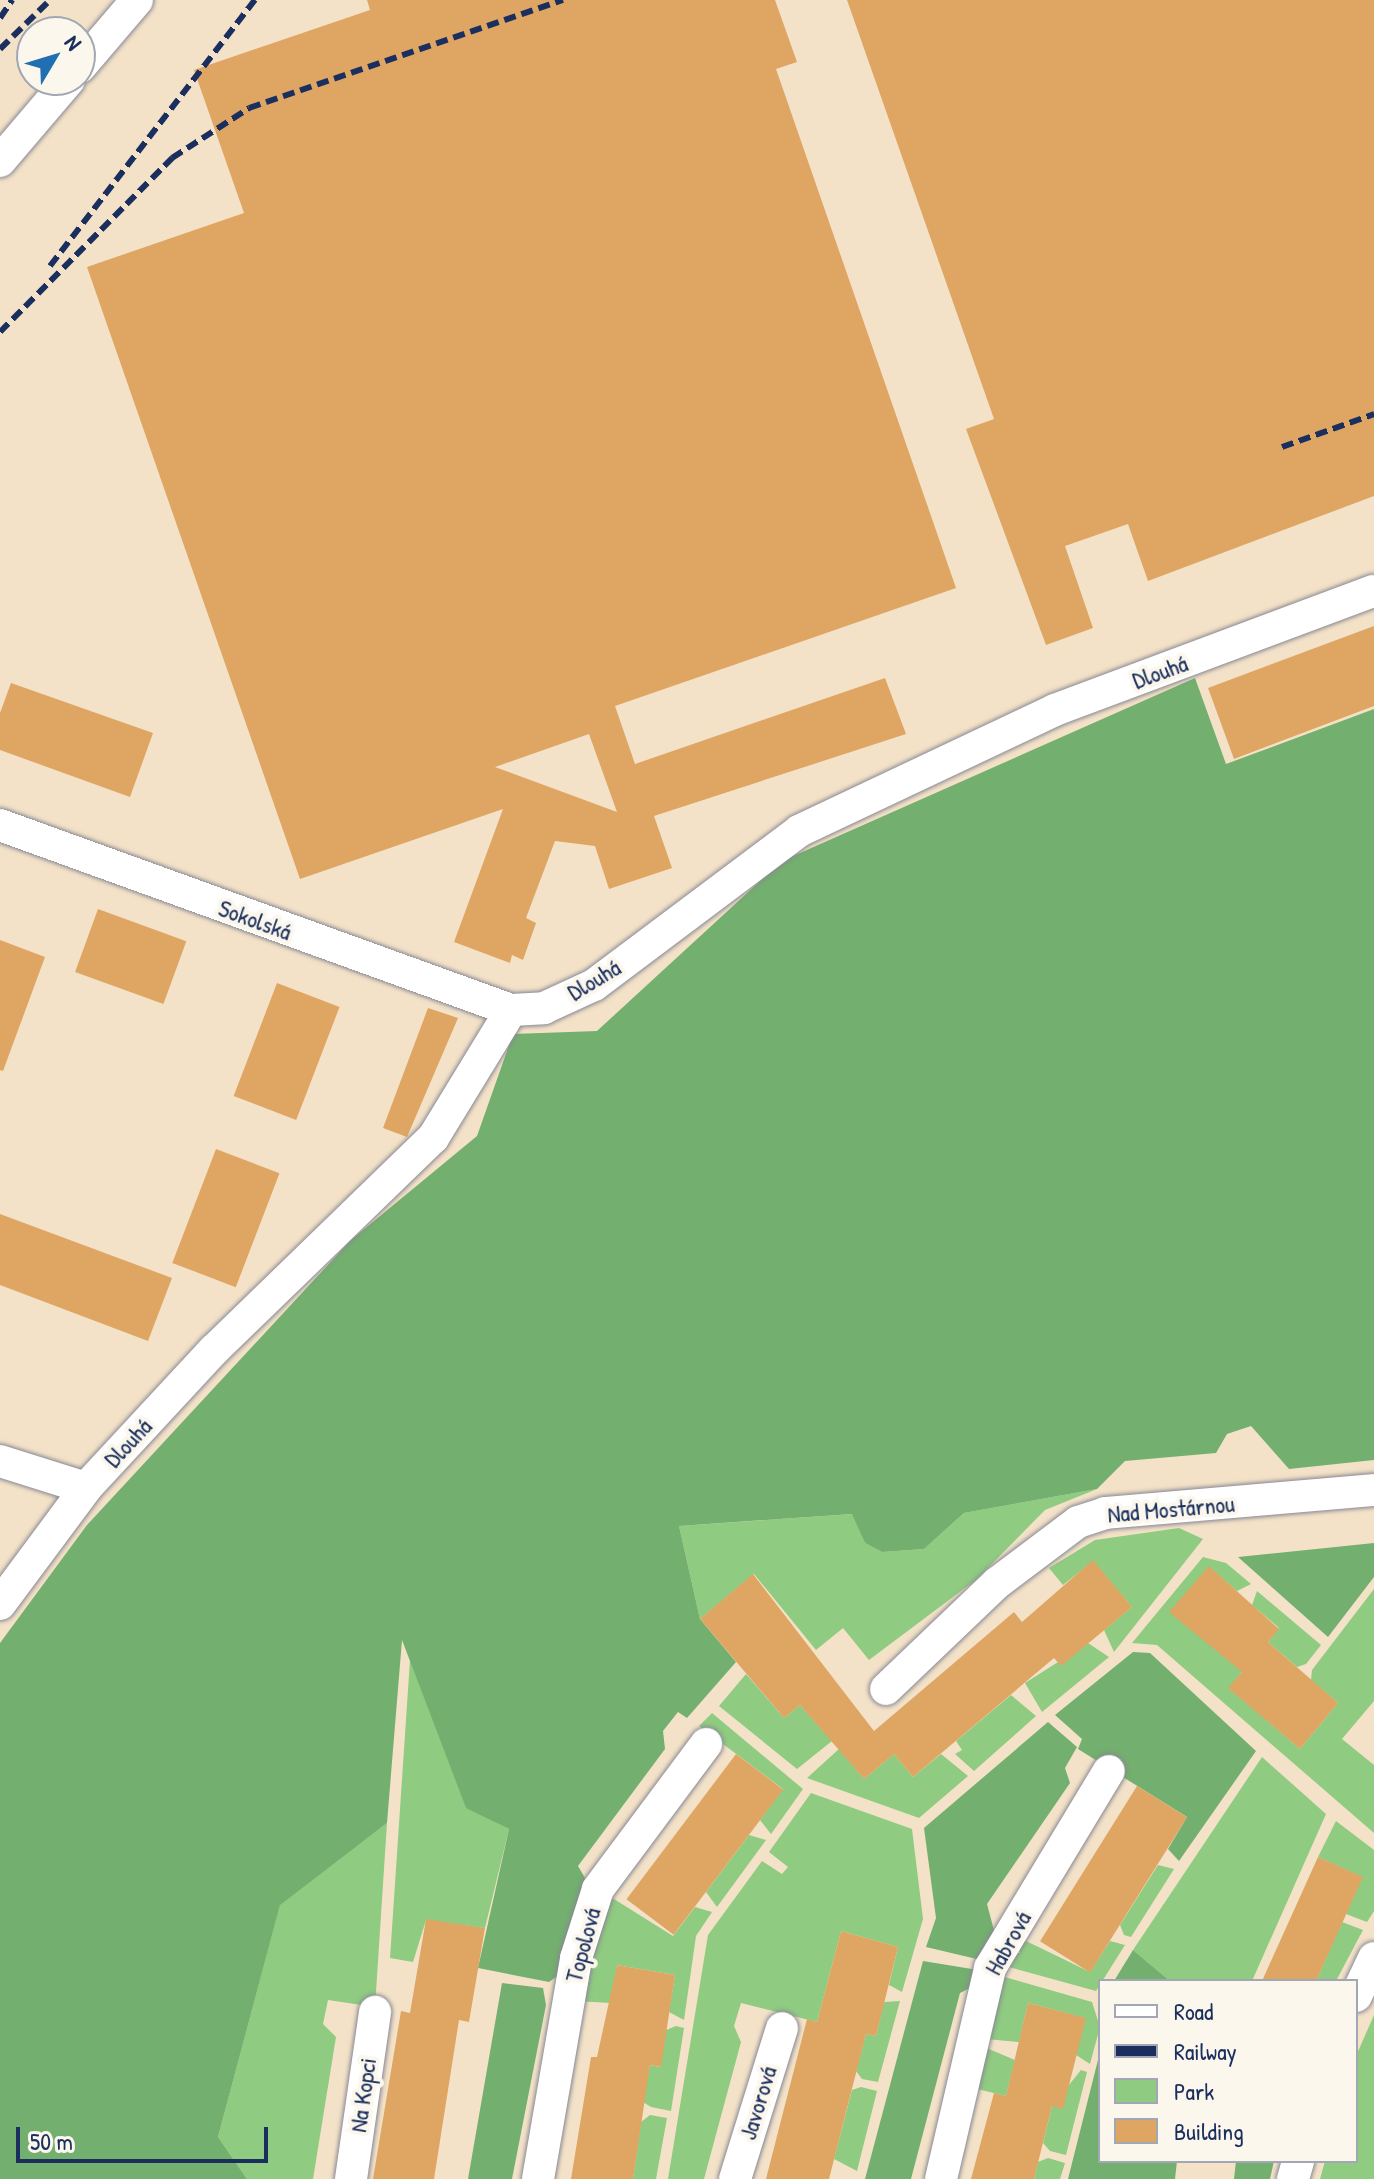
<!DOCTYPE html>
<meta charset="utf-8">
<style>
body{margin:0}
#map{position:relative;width:1374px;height:2179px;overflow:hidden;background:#f4e2c8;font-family:"Patrick Hand",sans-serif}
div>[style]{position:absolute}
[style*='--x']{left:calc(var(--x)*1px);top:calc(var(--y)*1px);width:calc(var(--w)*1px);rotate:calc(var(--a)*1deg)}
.green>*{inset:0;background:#8fcb80}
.forest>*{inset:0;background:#73af6e}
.building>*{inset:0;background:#dea662;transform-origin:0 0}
.roads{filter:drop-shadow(0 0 2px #888893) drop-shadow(0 0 2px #888893)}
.minor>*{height:32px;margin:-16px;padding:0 16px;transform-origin:16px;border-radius:16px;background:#fff}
.rail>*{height:6px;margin-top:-3px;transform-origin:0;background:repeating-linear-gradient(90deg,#1b2f5e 0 12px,transparent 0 18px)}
span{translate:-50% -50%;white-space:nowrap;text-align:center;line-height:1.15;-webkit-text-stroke:8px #fbf7ec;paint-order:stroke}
.street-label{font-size:24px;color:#1b2f5e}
.legend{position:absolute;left:1098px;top:1979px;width:260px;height:184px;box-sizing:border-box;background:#fbf7ec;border:2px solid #a1a7b3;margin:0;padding:10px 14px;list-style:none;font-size:24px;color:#1b2f5e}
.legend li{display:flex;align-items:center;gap:16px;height:40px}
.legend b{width:40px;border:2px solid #a1a7b3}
.north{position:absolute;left:16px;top:16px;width:80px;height:80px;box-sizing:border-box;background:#fbf7ec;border:2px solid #a1a7b3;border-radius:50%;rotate:52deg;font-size:22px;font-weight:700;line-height:32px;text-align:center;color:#1b2f5e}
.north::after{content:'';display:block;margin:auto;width:28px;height:36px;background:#1f6fb2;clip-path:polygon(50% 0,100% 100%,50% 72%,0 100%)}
.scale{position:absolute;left:16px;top:2127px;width:252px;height:36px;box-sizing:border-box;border:4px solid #1b2f5e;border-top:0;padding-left:10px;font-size:24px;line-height:28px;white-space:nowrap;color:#1b2f5e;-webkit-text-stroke:6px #fbf7ec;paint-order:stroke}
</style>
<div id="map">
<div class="green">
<i style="clip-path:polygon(1097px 1489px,1045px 1510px,977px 1579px,869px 1660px,843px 1628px,816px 1650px,754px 1574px,700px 1619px,679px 1526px,853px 1514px,865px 1543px,882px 1552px,924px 1549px,964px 1513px)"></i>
<i style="clip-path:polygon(1179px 1528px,1203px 1539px,1114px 1652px,1104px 1630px,1132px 1607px,1093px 1561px,1063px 1585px,1049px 1568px,1095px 1540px)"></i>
<i style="clip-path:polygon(1203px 1557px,1226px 1563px,1251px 1584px,1237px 1591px,1209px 1567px,1242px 1672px,1229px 1688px,1300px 1749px,1338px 1703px,1311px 1680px,1312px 1670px,1374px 1589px,1374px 1701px,1342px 1739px,1374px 1765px,1374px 1833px,1157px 1645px,1132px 1643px)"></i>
<i style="clip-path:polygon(1257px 1591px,1321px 1645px,1306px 1664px,1297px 1667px,1268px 1642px,1279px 1628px,1252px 1605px)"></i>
<i style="clip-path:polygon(1088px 1643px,1109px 1657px,1042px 1712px,1025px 1683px)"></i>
<i style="clip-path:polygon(410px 1660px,466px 1807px,509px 1829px,485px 1928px,426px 1920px,413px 1962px,390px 1958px)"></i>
<i style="clip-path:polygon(746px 1674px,784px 1718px,800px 1705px,832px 1741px,797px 1769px,719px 1706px)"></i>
<i style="clip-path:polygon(1011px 1695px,1036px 1716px,974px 1771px,955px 1754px,962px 1750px,956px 1741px)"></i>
<i style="clip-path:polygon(712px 1713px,803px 1789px,771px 1834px,760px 1820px,783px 1789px,699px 1726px)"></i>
<i style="clip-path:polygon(839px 1749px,864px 1779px,894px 1754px,913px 1777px,941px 1754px,968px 1776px,919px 1818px,807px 1778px)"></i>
<i style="clip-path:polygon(1262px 1757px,1326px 1814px,1252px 1981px,1170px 1981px,1133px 1950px)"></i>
<i style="clip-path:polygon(811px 1793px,912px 1829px,923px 1919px,902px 1992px,889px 1985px,898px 1947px,841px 1931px,817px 2022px,741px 2003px,734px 2026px,741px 2042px,704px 2179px,668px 2179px,708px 1935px,762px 1861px,782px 1874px,788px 1867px,769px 1852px)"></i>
<i style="clip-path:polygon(1336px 1821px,1374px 1850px,1374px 1911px,1367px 1922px,1346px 1914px,1362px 1877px,1318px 1857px)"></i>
<i style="clip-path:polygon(387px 1823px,375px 2007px,328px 2000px,323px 2024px,336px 2037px,313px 2179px,247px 2179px,218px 2137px,280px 1904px)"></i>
<i style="clip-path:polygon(749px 1835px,766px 1840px,717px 1907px,706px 1892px)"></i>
<i style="clip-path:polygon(1158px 1865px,1174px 1869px,1131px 1937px,1124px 1935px,1120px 1925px)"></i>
<i style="clip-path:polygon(614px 1899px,673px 1936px,695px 1907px,712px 1912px,696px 1936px,684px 2020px,669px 2012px,675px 1975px,617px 1965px,611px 2003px,575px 2001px,604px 1902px)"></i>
<i style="clip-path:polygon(1342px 1922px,1363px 1930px,1336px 1981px,1316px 1981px)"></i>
<i style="clip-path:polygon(1024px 1940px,1090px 1972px,1110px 1941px,1125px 1945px,1096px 1991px,1005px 1966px)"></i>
<i style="clip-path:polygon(1001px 1976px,1092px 2002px,1100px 2027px,1090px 2064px,1076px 2055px,1085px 2018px,1028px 2003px,1019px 2042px,986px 2039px)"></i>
<i style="clip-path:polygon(900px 2001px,878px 2082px,862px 2079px,856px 2071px,866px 2034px,876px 2036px,884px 2002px)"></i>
<i style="clip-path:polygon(1374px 2015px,1374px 2179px,1320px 2179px,1325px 2161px,1356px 2161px,1356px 2056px)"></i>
<i style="clip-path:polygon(676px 2026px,684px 2028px,671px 2111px,651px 2107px,643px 2102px,650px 2065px,660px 2067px,666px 2030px)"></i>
<i style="clip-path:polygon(984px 2047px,1015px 2060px,1006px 2096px,973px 2088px)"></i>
<i style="clip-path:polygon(1081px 2070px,1087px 2072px,1066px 2155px,1050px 2151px,1043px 2143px,1052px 2106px)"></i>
<i style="clip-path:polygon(861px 2087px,877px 2091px,857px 2171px,834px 2159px,852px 2090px)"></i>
<i style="clip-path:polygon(650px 2115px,667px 2118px,656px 2179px,633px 2179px,641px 2122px)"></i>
<i style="clip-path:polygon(1048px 2158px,1065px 2163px,1060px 2179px,1034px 2179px,1038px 2162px)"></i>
</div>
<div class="forest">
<i style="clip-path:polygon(1195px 678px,1226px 764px,1374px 709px,1374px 1460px,1289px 1469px,1251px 1426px,1227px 1434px,1216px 1453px,1125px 1461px,1097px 1489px,964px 1513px,924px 1549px,882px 1552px,865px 1543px,852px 1514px,679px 1526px,700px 1619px,736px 1662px,687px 1718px,678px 1712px,663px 1731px,665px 1749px,578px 1866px,585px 1878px,579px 1903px,559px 1975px,549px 1982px,478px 1968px,509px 1829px,466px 1808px,402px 1640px,387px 1823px,280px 1905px,218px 2137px,247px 2179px,0 2179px,0 1643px,87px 1525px,351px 1240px,477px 1136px,513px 1034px,597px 1031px,782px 861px)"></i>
<i style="clip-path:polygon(1374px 1543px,1374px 1577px,1328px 1637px,1238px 1557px)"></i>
<i style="clip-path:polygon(1133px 1652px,1150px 1653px,1256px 1751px,1179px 1861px,1168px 1849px,1187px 1817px,1078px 1749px,1082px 1739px,1055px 1715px)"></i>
<i style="clip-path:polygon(1048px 1722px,1077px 1747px,1065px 1768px,1070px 1783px,987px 1904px,995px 1934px,981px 1960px,926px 1947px,936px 1918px,924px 1828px)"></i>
<i style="clip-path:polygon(1133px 1950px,1170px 1981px,1114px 1981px)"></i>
<i style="clip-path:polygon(923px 1961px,978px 1970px,974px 1986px,960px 1993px,911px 2179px,865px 2179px)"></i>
<i style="clip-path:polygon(502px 1983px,543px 1988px,546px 2005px,512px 2179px,468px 2179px)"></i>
<i style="clip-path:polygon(1100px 2052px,1100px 2161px,1177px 2161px,1175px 2179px,1068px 2179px)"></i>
<i style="clip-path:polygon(1236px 2161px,1274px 2161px,1270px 2179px,1234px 2179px)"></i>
</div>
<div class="building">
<i style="clip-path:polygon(evenodd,367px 0,775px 0,797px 62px,776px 69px,956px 588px,615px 706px,635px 764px,885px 678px,906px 734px,654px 816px,672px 868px,609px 889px,595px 846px,555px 841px,526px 918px,536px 923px,523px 960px,512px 955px,510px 963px,454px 942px,503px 809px,300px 879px,87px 267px,244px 213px,194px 70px,370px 10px,367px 0,589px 734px,617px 812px,495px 767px,589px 734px)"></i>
<i style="clip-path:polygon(847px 0,1374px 0,1374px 496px,1148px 581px,1128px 524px,1065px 546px,1093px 628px,1046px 645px,966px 429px,994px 419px)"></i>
<i style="clip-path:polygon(1374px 626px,1374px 706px,1234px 759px,1208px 688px)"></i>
<i style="clip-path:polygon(11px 683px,153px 733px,130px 797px,0 750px,0 713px)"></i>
<i style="left:98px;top:909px;width:94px;height:67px;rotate:20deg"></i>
<i style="clip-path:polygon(0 940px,45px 957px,3px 1071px,0 1070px)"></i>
<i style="left:277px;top:983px;width:67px;height:121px;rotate:21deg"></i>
<i style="clip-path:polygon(428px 1008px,458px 1018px,407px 1137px,383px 1128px)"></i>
<i style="left:216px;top:1149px;width:68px;height:122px;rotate:21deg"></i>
<i style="clip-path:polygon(0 1214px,172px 1278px,148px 1341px,0 1285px)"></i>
<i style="clip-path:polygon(1093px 1560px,1132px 1607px,1061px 1666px,1054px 1658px,913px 1777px,894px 1754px,864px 1779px,800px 1705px,784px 1718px,700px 1619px,753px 1574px,874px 1731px,1014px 1612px,1022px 1622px)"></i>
<i style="clip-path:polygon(1209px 1566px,1279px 1629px,1268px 1642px,1338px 1703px,1300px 1749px,1228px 1688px,1242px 1672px,1169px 1612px)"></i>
<i style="left:736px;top:1754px;width:59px;height:182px;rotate:37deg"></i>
<i style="left:1137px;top:1786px;width:59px;height:183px;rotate:32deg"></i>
<i style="clip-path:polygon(1318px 1857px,1363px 1877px,1316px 1981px,1262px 1981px)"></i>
<i style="clip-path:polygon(426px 1919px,485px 1928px,469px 2022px,459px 2020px,434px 2179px,373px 2179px,401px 2011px,410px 2013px)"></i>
<i style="clip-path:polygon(841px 1931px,898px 1947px,876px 2036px,866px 2034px,829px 2179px,766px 2179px,807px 2019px,817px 2022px)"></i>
<i style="clip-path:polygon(617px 1965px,675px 1975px,661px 2067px,650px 2065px,633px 2179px,571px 2179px,591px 2057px,597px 2057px)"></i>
<i style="clip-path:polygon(1028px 2003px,1086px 2018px,1063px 2109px,1052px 2106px,1034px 2179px,971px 2179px,994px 2093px,1006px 2096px)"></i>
</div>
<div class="roads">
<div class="minor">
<i style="--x:80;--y:67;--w:88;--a:-49.6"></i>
<i style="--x:0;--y:161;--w:106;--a:-49.6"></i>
<i style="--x:0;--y:825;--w:543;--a:19.9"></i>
<i style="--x:0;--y:1461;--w:90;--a:17.4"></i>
<i style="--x:0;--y:1604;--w:144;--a:-53.4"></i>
<i style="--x:86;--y:1488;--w:188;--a:-47.2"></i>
<i style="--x:214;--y:1350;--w:305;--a:-44.1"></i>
<i style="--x:433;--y:1138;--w:150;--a:-58.6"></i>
<i style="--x:511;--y:1010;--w:33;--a:-3"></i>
<i style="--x:544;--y:1008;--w:55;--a:-24.7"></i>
<i style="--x:594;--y:985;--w:256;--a:-36.9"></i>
<i style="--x:799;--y:831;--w:283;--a:-25.3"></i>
<i style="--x:1055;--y:710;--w:340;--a:-20.5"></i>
<i style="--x:886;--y:1689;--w:153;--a:-43.7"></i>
<i style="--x:997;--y:1583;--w:101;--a:-37"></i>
<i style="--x:1078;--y:1522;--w:28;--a:-18"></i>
<i style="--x:1105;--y:1513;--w:270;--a:-4.9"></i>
<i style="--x:1356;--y:1996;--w:42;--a:-64.7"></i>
<i style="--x:351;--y:2179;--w:169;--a:-81.8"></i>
<i style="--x:538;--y:2179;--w:224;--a:-80.2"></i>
<i style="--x:576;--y:1958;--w:72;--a:-72.3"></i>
<i style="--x:598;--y:1889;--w:181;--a:-53.3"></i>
<i style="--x:735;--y:2179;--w:158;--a:-72.7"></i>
<i style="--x:941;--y:2179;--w:217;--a:-76.9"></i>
<i style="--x:990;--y:1968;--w:230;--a:-58.9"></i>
<i style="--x:1293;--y:2179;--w:19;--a:-74"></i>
</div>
</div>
<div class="rail">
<i style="--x:0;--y:18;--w:22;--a:-56"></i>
<i style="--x:0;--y:49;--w:70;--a:-44.4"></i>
<i style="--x:50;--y:266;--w:336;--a:-52.4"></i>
<i style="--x:0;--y:332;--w:245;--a:-45.3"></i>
<i style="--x:172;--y:158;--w:92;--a:-33"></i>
<i style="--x:249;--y:108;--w:332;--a:-19"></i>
<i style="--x:1282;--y:447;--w:98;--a:-19.7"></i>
</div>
<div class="street-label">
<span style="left:1160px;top:672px;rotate:-20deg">Dlouhá</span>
<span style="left:255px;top:920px;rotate:20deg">Sokolská</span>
<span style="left:594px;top:980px;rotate:-31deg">Dlouhá</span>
<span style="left:128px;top:1443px;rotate:-47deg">Dlouhá</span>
<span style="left:1171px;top:1509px;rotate:-5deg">Nad Mostárnou</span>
<span style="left:1008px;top:1943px;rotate:-61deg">Habrová</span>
<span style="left:583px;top:1945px;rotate:-75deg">Topolová</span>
<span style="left:363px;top:2095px;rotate:-82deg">Na Kopci</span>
<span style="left:758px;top:2103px;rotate:-73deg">Javorová</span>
</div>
<ul class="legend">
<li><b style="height:10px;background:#fff"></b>Road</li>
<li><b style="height:10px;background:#1b2f5e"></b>Railway</li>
<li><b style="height:22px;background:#8fcb80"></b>Park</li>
<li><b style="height:22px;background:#dea662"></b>Building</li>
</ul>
<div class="north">N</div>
<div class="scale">50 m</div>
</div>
